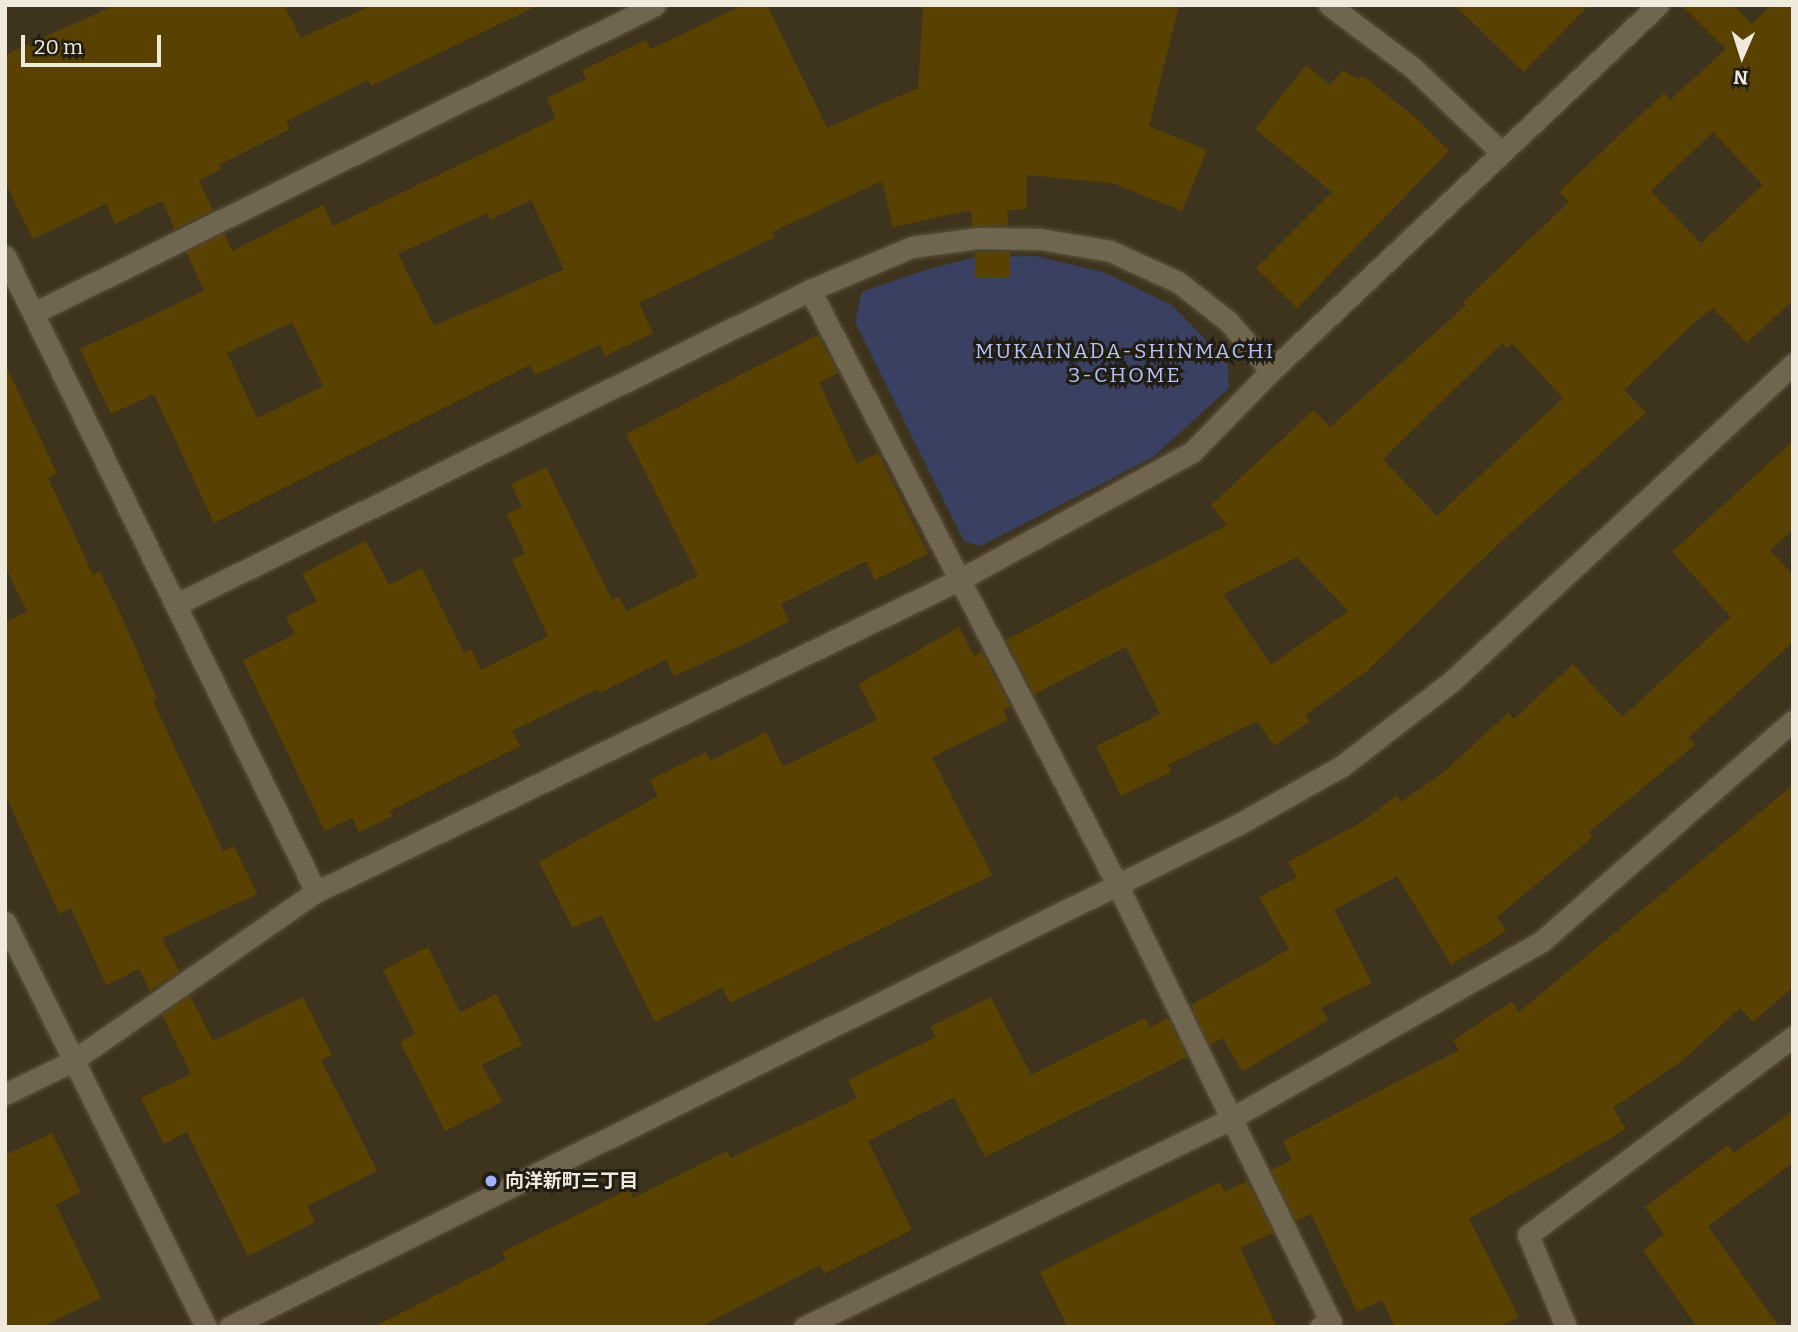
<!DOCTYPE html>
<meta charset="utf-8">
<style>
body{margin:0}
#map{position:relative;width:1798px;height:1332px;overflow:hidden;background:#3e341e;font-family:Bitter,"Noto Sans JP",serif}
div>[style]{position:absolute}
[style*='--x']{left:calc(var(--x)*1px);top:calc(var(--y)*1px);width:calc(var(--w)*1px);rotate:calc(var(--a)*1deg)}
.green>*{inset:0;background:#394062}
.building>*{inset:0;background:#594201;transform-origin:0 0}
.roads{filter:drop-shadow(0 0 2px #5a523e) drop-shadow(0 0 2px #5a523e)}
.street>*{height:21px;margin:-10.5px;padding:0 10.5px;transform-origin:10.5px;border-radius:10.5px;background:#70654e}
.secondary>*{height:21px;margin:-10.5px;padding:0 10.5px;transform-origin:10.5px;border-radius:10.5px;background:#70654e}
.dots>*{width:19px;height:19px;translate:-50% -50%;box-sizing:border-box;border:4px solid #211d13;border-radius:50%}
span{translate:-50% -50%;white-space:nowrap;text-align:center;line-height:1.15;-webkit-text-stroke:6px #211d13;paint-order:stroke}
.poi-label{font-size:19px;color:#f0eadd;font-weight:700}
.left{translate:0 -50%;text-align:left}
.neighbourhood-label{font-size:21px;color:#b6c3fb;letter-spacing:2px}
.frame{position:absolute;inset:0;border:7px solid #f0eadd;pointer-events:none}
.north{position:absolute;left:1707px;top:21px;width:70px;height:70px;-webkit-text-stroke:5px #211d13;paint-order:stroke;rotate:183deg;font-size:19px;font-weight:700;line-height:28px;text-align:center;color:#f0eadd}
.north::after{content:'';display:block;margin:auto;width:24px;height:32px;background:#f0eadd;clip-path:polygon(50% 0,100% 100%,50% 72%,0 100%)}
.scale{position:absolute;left:21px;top:35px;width:140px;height:32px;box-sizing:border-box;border:4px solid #f0eadd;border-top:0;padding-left:9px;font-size:21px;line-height:24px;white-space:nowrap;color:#f0eadd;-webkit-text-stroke:5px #211d13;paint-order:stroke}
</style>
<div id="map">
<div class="green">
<i style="clip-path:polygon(1036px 256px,1103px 272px,1172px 305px,1227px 362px,1229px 388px,1153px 457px,981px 546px,964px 541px,855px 322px,862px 292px,922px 271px,975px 257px)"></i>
</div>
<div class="building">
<i style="clip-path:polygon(115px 5px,284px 5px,301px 38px,372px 5px,539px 5px,371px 86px,368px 80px,286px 121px,290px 129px,219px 165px,221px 169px,199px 180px,213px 210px,175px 229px,162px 201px,115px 224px,106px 204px,33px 239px,5px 182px,5px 55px)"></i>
<i style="clip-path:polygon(evenodd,743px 5px,767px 5px,827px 128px,918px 88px,923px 5px,1179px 5px,1149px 126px,1207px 150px,1182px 211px,1112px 183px,1027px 175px,1027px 209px,1007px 210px,1008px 225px,972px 226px,971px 210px,893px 227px,882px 181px,772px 232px,775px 237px,639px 303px,653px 333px,605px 356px,600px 345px,535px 375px,530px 365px,214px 523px,154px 394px,111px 414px,80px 349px,204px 291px,186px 252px,224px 233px,232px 251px,323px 205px,333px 226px,556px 118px,547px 98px,586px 79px,582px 70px,646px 40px,651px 49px,743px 5px,531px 200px,564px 269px,434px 326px,398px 254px,487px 213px,490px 220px,531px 200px,743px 5px,292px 322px,323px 386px,257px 418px,227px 353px,292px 322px)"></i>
<i style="clip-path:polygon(1454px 5px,1589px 5px,1524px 72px)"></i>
<i style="clip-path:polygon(evenodd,1681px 5px,1733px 5px,1752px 24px,1772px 5px,1793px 5px,1793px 300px,1747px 343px,1713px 308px,1694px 323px,1624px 390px,1646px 413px,1498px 544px,1367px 671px,1305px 715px,1310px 721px,1274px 746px,1257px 721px,1168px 765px,1171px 772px,1121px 796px,1096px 746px,1160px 714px,1126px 647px,1034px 694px,1006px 640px,1227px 525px,1211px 505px,1314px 410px,1330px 427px,1466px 305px,1463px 302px,1569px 202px,1559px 192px,1664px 93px,1670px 100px,1726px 49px,1681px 5px,1713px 132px,1763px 185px,1701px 243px,1651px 191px,1713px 132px,1681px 5px,1502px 343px,1507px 348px,1512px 343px,1563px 398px,1437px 516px,1383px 459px,1502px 343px,1681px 5px,1297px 557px,1348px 611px,1271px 665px,1223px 594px,1297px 557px)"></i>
<i style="clip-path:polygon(1306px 65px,1330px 85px,1343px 70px,1358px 80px,1362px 75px,1416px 118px,1449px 151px,1297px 308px,1256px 268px,1332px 192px,1255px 129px)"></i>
<i style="left:975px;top:252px;width:35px;height:25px"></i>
<i style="clip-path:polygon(818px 335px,838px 373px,819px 383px,857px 464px,878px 453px,928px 554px,875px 580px,866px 561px,781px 604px,789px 621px,742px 645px,674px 676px,666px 660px,600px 693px,597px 689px,512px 731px,520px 746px,390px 811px,392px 816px,359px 832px,352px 818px,325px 831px,243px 660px,295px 634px,286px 617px,317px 601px,302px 574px,366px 541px,389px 585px,422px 568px,464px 653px,471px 649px,481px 670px,548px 636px,512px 560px,525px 553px,507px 514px,522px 507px,511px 484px,546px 467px,612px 600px,619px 597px,627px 611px,698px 576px,626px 434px)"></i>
<i style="clip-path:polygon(5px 364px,57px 473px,48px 478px,93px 575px,100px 572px,128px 630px,157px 699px,153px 701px,223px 851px,234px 846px,257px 894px,162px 938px,179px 971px,150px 991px,139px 969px,106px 985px,71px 908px,59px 914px,5px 794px,5px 622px,27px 612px,5px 566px)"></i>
<i style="clip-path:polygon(1793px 441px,1793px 530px,1770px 550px,1793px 575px,1793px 642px,1689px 737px,1695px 745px,1589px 832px,1593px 837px,1497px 917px,1506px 931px,1451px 965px,1397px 876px,1334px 910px,1372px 983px,1321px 1008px,1328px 1020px,1242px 1072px,1223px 1038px,1210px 1045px,1191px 1005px,1289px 949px,1259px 897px,1297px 877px,1288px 862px,1365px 820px,1397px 795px,1401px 802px,1444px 772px,1508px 713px,1514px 719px,1573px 664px,1622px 717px,1731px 617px,1672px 552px)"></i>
<i style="clip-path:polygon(959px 627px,974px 656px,982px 652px,1010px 706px,1003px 710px,1008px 720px,932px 757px,992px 875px,730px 1003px,722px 988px,655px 1022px,601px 915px,573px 928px,539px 862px,658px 796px,650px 780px,706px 752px,710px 761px,766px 732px,783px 767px,877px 720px,859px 684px)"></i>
<i style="clip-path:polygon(1793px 785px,1793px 987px,1753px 1022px,1740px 1008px,1682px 1061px,1613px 1108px,1626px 1129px,1469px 1219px,1519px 1317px,1498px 1327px,1395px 1327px,1382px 1300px,1357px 1312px,1311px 1214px,1296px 1221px,1271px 1170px,1292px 1160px,1283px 1141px,1459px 1050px,1453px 1040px,1512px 1001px,1519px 1012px)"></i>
<i style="clip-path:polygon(428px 947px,460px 1012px,496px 994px,522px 1045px,482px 1065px,502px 1102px,445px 1131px,400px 1042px,415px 1034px,383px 970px)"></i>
<i style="clip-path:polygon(190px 995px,213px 1041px,303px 997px,332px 1055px,321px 1060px,377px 1171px,307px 1206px,315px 1222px,248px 1256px,187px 1132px,164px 1144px,141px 1098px,191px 1074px,162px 1015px)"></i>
<i style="clip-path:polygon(991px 997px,1031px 1075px,1145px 1018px,1150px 1027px,1168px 1018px,1187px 1057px,985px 1157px,954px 1097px,868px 1141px,912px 1230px,824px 1274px,820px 1265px,700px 1327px,373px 1327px,506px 1260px,502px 1252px,629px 1189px,633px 1198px,727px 1151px,731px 1158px,857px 1098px,848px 1080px,936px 1037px,930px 1027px)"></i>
<i style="clip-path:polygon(1793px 1111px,1793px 1163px,1708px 1226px,1779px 1327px,1697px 1327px,1643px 1250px,1664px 1234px,1645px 1207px,1728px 1145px,1734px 1153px)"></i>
<i style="clip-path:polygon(52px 1133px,81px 1192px,56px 1205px,101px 1298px,42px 1327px,5px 1327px,5px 1155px)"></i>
<i style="clip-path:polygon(1247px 1181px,1273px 1233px,1240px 1248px,1277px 1327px,1068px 1327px,1040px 1272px,1220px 1182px,1225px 1192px)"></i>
</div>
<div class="roads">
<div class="street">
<i style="--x:1329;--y:5;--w:104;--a:36.8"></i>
<i style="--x:1412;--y:67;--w:124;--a:43.7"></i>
<i style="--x:5;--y:256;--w:708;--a:63.94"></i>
<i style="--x:810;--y:290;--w:669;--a:62.67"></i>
<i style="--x:1117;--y:884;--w:487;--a:64"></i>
<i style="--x:1331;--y:1322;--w:12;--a:156"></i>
<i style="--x:34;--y:313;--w:693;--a:-26.38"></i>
<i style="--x:177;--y:604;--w:707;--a:-26.38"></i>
<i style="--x:810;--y:290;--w:111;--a:-22.9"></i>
<i style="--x:912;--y:247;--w:68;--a:-7.7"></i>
<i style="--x:979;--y:238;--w:61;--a:0.9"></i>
<i style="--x:1040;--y:239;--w:71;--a:9.7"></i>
<i style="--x:1110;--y:251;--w:75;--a:24.5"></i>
<i style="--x:1178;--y:282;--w:63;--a:38"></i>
<i style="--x:1228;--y:321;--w:66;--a:49.3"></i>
<i style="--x:5;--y:922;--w:452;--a:63.6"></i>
<i style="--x:5;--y:1094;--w:73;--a:-25.9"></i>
<i style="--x:71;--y:1062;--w:298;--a:-34.8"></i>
<i style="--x:316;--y:892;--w:717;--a:-25.89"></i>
<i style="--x:961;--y:579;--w:264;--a:-28.8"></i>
<i style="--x:1192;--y:452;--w:113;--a:-45.7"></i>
<i style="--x:1271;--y:371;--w:533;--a:-43.4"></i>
<i style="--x:804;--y:1327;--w:476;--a:-26"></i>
<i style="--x:1232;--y:1118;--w:356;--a:-29.7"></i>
<i style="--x:1541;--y:942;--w:335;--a:-41.3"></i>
<i style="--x:1566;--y:1327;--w:100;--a:-112.4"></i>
<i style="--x:1528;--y:1235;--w:331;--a:-36.8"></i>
</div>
<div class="secondary">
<i style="--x:229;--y:1327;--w:1128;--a:-26.47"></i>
<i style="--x:1239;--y:824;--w:118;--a:-29.4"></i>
<i style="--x:1342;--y:766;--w:139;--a:-37.7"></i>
<i style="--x:1452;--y:681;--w:466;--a:-42.9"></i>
</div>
</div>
<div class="dots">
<i style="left:491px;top:1181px;background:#a2b2fd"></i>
</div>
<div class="poi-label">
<span class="left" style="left:505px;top:1181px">向洋新町三丁目</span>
</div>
<div class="neighbourhood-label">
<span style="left:1125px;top:363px">MUKAINADA-SHINMACHI<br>3-CHOME</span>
</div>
<div class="frame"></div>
<div class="north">N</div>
<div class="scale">20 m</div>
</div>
